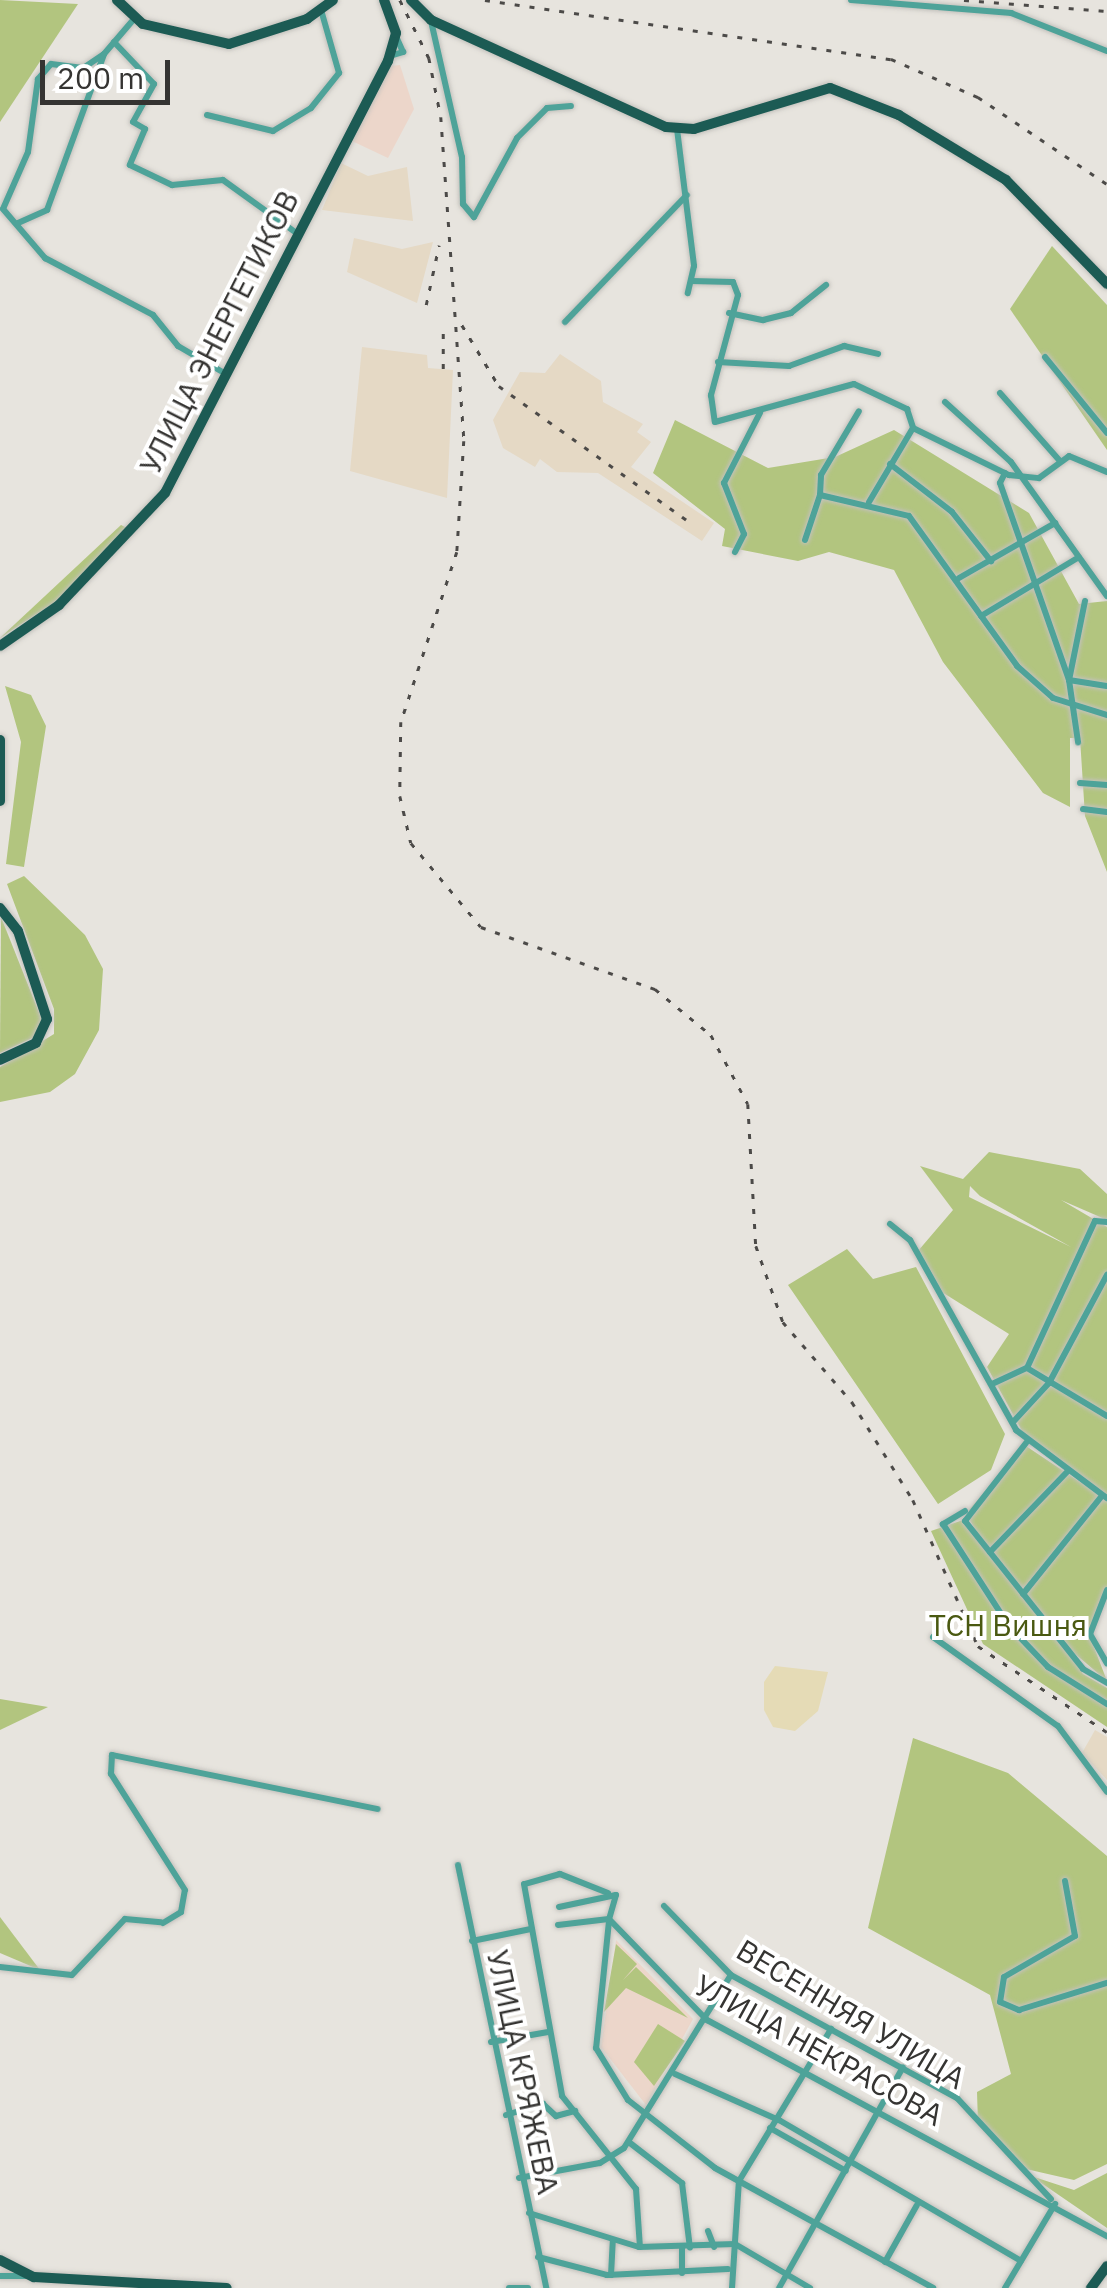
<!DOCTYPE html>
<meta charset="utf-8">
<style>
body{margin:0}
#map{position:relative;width:1107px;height:2288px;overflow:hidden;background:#e7e4de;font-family:"IBM Plex Sans",sans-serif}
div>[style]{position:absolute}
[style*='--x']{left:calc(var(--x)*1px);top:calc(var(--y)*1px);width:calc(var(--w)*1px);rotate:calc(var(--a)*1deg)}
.industrial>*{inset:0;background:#e5d9c5}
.education>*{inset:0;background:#ecd6ca}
.green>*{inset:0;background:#b2c57f}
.sand>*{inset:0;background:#e5dbb6}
.roads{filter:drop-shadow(0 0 2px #c3c1bc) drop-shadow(0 0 2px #c3c1bc)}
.minor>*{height:6px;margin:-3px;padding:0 3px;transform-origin:3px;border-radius:3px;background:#4ea399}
.major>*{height:10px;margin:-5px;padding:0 5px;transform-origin:5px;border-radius:5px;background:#1c5b54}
.rail>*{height:2.5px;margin-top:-1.25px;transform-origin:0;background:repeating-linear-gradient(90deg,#4c4a48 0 5px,transparent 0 15px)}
span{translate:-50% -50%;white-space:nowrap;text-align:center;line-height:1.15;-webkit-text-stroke:8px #fff;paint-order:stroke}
.street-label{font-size:30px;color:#353432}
.park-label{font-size:30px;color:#4a5911}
.scale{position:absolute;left:40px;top:60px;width:130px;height:45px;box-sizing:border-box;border:5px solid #353432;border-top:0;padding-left:12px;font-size:30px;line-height:35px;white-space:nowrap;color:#353432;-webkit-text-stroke:8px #fff;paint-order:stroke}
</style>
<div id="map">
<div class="industrial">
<i style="clip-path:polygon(341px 163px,368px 176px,407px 167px,413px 221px,322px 210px)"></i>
<i style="clip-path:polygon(354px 238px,402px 249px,433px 242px,417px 303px,347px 272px)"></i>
<i style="clip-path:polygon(362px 347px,427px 355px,428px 368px,453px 370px,447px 498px,350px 471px)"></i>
<i style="clip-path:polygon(560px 354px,601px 381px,603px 402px,643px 424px,637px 432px,651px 442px,631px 467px,714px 523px,702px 541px,598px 473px,557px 472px,540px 459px,535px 467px,503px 448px,493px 420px,520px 372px,545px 373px)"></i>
<i style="clip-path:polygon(1095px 1730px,1107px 1737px,1107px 1780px,1082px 1753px)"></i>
</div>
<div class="education">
<i style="clip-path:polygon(400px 65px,414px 109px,388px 158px,352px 141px,390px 66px)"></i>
<i style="clip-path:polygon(616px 1940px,693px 2019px,646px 2105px,601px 2047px)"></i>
</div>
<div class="green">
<i style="clip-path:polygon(0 0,78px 4px,0 122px)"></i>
<i style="clip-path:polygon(1052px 246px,1107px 305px,1107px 450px,1010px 309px)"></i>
<i style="clip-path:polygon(675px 420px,768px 468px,835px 457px,894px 430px,1029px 513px,1079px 604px,1107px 601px,1107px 872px,1085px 816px,1080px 738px,1070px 738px,1070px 807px,1043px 793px,943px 662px,894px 570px,829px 552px,798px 561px,722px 546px,725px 529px,653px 473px)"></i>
<i style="clip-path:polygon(121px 525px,127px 528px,58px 600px,0 638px)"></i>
<i style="clip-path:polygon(5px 686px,31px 695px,46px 726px,24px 867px,6px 864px,21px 742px)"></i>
<i style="clip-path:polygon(24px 876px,85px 935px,103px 969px,99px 1030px,75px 1074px,50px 1092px,0 1102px,0 1067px,54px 1034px,54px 1009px,7px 884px)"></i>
<i style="clip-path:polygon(1px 917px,42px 1020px,41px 1034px,0 1053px)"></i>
<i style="clip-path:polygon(evenodd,989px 1152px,1080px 1169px,1107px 1194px,1107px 1220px,1061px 1200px,1107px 1227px,1107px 1496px,1027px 1440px,987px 1367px,1009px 1334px,937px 1289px,918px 1251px,953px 1210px,920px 1166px,963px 1179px,989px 1152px,970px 1186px,980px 1196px,1071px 1247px,969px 1197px,970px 1186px)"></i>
<i style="clip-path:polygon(847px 1249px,873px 1279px,916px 1267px,1005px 1434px,991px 1470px,938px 1504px,788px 1285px)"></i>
<i style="clip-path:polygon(1026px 1446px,1107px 1500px,1107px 1589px,1089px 1634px,1107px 1681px,1060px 1641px,1083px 1674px,1107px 1688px,1107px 1727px,983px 1644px,931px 1531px,963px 1520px,987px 1551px,966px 1513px)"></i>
<i style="clip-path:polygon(0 1699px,48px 1707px,0 1730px)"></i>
<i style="clip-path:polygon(913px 1738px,1008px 1773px,1107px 1856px,1107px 2164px,1074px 2180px,1026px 2169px,978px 2124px,977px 2092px,1011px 2074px,990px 1995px,868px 1928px)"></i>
<i style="clip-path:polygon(0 1917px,40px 1970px,0 1953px)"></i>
<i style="clip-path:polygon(616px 1944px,637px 1964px,623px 1980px,636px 1967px,688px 2018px,626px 1988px,604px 2012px)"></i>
<i style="clip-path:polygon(658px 2024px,685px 2041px,654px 2086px,634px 2062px)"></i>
<i style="clip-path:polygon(1107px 2173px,1107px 2228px,1031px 2176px,1074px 2190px)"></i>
</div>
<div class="sand">
<i style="clip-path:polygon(775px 1666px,828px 1672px,818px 1711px,795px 1731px,773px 1727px,764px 1710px,764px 1682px)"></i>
</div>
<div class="roads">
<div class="minor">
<i style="--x:851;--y:0;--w:161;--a:4.6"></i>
<i style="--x:1011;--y:13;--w:103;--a:21.6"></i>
<i style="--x:431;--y:21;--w:139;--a:77.2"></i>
<i style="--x:462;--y:157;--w:47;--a:88.8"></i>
<i style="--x:463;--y:204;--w:17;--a:50"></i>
<i style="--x:474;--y:217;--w:90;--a:-61.4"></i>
<i style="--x:517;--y:138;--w:42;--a:-45"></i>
<i style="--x:547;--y:108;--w:24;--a:-5"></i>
<i style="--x:114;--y:42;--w:58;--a:46.4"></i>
<i style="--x:154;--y:84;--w:43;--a:118.9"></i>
<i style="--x:133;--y:122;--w:14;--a:30"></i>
<i style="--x:145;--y:129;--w:39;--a:113"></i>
<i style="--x:130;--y:165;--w:47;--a:25.5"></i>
<i style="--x:172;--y:185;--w:51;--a:-5.6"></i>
<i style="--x:223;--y:180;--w:92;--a:35.8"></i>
<i style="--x:104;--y:54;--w:25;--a:146"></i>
<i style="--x:83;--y:68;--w:32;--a:-173"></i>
<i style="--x:51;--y:64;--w:20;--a:131"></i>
<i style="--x:38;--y:79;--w:74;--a:97.8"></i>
<i style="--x:28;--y:152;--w:62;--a:113.7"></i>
<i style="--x:3;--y:209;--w:65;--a:49.4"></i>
<i style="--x:45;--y:258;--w:122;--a:27.8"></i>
<i style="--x:153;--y:315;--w:40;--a:51"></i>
<i style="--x:178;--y:346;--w:56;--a:30.3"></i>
<i style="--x:390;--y:56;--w:14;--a:-17"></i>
<i style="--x:403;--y:52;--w:17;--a:-114"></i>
<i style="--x:207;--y:115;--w:68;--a:13.6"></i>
<i style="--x:273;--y:131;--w:44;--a:-31.2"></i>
<i style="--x:311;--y:108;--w:45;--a:-51.3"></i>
<i style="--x:339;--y:73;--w:66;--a:-105.9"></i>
<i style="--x:677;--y:129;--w:138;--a:82.9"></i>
<i style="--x:694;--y:266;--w:28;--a:103"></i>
<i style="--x:18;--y:223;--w:32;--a:-24"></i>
<i style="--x:47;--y:210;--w:166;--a:-69.9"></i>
<i style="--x:104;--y:54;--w:46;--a:-49.4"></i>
<i style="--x:691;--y:281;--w:42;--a:1.4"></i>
<i style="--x:733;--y:282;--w:14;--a:69"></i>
<i style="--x:738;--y:295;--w:104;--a:105.1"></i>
<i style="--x:711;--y:395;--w:27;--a:82"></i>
<i style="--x:715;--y:422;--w:144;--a:-15.3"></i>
<i style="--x:854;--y:384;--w:59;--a:25.3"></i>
<i style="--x:907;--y:409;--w:20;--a:72"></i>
<i style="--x:913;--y:428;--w:107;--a:26.1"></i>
<i style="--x:1009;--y:475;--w:30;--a:6"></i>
<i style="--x:1039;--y:478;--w:37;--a:-36"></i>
<i style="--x:1069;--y:456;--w:41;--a:22.8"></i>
<i style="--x:729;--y:313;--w:35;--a:12"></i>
<i style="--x:763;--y:320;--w:29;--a:-14"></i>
<i style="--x:791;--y:313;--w:45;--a:-38.7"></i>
<i style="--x:565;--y:322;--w:176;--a:-46.2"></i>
<i style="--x:1045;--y:357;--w:98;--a:50.8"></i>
<i style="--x:718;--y:362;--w:71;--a:3.2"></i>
<i style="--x:789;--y:366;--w:59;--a:-20"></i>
<i style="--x:844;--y:346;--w:35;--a:13"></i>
<i style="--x:1000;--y:393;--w:91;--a:48.6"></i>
<i style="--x:945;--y:402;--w:89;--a:42.3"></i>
<i style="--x:1011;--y:462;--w:165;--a:54.4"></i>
<i style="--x:890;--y:464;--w:78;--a:37.7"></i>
<i style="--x:952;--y:512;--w:63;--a:51.5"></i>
<i style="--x:1005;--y:473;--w:11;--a:117"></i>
<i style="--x:1000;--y:483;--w:209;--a:70.7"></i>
<i style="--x:1069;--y:680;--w:63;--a:81.7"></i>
<i style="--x:820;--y:495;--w:20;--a:-87"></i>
<i style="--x:821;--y:475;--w:74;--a:-59.3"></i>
<i style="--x:869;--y:502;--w:86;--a:-59.3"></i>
<i style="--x:805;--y:540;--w:47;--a:-71.6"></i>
<i style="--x:820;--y:495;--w:91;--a:13.3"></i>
<i style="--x:909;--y:516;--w:185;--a:54.2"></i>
<i style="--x:1017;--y:666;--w:48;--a:41.6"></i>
<i style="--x:1053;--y:698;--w:57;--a:17.5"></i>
<i style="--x:735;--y:552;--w:20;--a:-63"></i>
<i style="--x:744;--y:534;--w:55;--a:-111.4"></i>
<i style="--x:724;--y:483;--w:79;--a:-62.8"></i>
<i style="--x:959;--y:578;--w:111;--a:-29.8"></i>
<i style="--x:1085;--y:601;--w:81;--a:101.4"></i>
<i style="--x:1069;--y:680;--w:38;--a:9"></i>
<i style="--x:981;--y:616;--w:114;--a:-31"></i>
<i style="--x:1080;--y:783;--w:27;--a:4"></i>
<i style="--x:1083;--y:809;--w:24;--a:7"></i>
<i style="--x:890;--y:1224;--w:26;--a:39"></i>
<i style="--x:910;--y:1240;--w:218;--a:60.8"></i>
<i style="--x:1016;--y:1430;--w:114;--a:36.8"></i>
<i style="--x:1027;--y:1368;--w:162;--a:-65.2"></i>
<i style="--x:1095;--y:1221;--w:12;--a:5"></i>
<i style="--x:992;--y:1384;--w:38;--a:-25"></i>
<i style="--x:1027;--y:1368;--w:93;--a:31"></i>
<i style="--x:1014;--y:1421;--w:52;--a:-47.4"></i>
<i style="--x:1049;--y:1383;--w:123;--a:-61.8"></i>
<i style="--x:1026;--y:1443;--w:99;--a:128"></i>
<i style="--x:965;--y:1521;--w:189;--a:51.4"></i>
<i style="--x:1083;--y:1669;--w:28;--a:30"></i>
<i style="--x:965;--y:1511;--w:26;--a:149"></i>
<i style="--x:943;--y:1524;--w:121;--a:57.1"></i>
<i style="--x:1009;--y:1626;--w:57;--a:46.4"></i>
<i style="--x:1048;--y:1667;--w:70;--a:32.1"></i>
<i style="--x:990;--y:1552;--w:111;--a:-46.1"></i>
<i style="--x:1107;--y:1590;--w:47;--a:111.1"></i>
<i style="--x:1090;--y:1634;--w:34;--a:60"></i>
<i style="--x:1023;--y:1594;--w:124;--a:-51.2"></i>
<i style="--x:933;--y:1637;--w:153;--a:35.5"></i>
<i style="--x:1058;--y:1726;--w:82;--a:53.4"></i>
<i style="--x:458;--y:1865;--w:432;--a:78.2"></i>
<i style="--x:1065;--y:1881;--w:56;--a:79.7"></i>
<i style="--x:1075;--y:1936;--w:82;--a:150"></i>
<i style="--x:1004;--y:1977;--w:25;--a:99"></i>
<i style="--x:1000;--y:2002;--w:21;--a:23"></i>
<i style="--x:1019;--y:2010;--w:92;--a:-17.1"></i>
<i style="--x:608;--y:1893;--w:52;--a:-158.4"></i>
<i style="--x:560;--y:1874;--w:37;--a:164"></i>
<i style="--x:524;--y:1884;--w:215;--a:79.8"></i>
<i style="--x:562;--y:2096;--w:119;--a:51.5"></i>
<i style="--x:636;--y:2189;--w:58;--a:86.1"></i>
<i style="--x:664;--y:1906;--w:96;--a:45.8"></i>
<i style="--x:731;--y:1975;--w:257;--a:28.6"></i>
<i style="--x:957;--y:2098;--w:138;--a:47.1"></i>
<i style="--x:559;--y:1907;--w:58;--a:-11.9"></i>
<i style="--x:616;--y:1895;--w:25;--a:106"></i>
<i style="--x:609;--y:1919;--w:141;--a:45.9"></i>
<i style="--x:707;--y:2020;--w:455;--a:28.4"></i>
<i style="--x:609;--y:1921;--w:128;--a:95.8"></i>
<i style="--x:596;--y:2048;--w:61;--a:58.4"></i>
<i style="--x:628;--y:2100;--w:110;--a:38"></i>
<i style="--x:715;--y:2168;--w:249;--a:28.8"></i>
<i style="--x:163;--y:1923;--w:21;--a:-31"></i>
<i style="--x:181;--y:1912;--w:22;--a:-80"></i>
<i style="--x:185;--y:1890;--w:138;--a:-122.5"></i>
<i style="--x:111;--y:1774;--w:19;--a:-87"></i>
<i style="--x:112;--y:1755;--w:271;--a:11.5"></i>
<i style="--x:558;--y:1925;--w:51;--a:-6.7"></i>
<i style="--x:472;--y:1941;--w:60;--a:-11.5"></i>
<i style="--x:0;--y:1967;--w:72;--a:6.3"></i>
<i style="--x:72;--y:1975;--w:77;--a:-46.6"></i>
<i style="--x:125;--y:1919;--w:36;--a:5"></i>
<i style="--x:491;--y:2042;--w:58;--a:-10"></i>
<i style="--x:675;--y:2074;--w:114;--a:23.9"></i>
<i style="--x:779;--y:2120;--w:280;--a:30.2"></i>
<i style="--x:506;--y:2115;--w:39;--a:-17"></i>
<i style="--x:543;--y:2104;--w:18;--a:43"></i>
<i style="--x:556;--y:2116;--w:20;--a:-15"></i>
<i style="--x:770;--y:2128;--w:87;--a:29.5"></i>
<i style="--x:630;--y:2143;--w:66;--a:37.6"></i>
<i style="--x:682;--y:2183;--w:65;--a:83"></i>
<i style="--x:519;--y:2178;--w:82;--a:-10.5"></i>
<i style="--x:600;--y:2163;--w:28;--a:-32"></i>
<i style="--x:624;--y:2148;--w:203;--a:-58.3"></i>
<i style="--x:529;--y:2213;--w:115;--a:17.2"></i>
<i style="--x:639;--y:2247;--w:96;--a:-1.8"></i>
<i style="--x:735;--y:2244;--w:87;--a:30.4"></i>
<i style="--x:708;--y:2231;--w:17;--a:69"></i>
<i style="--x:682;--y:2248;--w:25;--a:90"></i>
<i style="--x:538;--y:2257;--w:71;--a:14.6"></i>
<i style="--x:607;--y:2275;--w:121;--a:-2.8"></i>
<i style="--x:885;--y:2262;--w:65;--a:-60.7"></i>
<i style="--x:611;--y:2275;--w:34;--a:-87"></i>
<i style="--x:0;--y:2276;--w:28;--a:0"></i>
<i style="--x:509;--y:2288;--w:19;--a:0"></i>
<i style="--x:732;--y:2288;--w:107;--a:-86.3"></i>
<i style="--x:739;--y:2181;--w:178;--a:-58.8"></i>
<i style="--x:779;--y:2288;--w:253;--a:-60.7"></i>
<i style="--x:1005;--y:2288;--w:98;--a:-59.2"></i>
</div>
<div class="major">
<i style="--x:117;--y:0;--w:35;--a:43"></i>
<i style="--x:143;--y:24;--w:88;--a:13.1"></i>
<i style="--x:229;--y:44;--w:82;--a:-17.8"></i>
<i style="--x:307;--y:19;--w:32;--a:-36"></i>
<i style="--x:411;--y:0;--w:28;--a:45"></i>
<i style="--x:431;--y:20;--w:258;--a:24.5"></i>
<i style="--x:666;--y:127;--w:28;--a:4"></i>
<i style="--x:694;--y:129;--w:142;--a:-16.8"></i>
<i style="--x:830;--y:88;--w:74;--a:21.4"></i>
<i style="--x:899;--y:115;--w:125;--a:31.3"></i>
<i style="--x:1006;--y:180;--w:145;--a:45.8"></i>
<i style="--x:0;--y:646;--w:72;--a:-34.8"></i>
<i style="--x:59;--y:605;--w:154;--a:-46.6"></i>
<i style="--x:165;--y:493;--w:486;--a:-62.7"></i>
<i style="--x:388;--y:61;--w:29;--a:-74"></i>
<i style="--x:396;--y:33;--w:35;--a:-110"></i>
<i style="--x:0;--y:740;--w:61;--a:90"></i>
<i style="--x:0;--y:908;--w:29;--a:52"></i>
<i style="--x:18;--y:931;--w:93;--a:71.8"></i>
<i style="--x:47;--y:1019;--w:26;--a:115"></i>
<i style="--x:36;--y:1043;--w:40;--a:155"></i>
<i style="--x:0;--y:2260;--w:38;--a:27"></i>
<i style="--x:34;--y:2277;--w:193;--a:3.3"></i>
<i style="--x:1091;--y:2288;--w:27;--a:-54"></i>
</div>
</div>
<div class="rail">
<i style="--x:400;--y:0;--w:65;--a:63.4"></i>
<i style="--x:429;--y:58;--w:60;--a:78.5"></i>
<i style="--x:441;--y:117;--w:325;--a:85.9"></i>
<i style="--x:464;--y:441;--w:111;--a:93.6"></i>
<i style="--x:457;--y:552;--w:179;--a:108.2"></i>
<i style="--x:401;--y:722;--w:74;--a:90.8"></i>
<i style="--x:400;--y:796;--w:48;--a:76.8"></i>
<i style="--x:411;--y:843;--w:109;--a:50.2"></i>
<i style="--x:481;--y:927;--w:185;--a:19.6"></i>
<i style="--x:655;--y:989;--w:72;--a:39.4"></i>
<i style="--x:711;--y:1035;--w:78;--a:61.8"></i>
<i style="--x:748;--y:1104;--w:142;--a:86.8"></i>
<i style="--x:756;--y:1246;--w:81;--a:70.4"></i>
<i style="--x:783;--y:1322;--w:106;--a:49.2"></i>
<i style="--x:852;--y:1402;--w:115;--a:58.1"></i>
<i style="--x:913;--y:1500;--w:160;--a:66"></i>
<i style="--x:978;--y:1646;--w:155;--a:33.7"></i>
<i style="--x:485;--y:0;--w:410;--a:8.3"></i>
<i style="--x:891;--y:59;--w:95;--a:23.6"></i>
<i style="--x:978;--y:97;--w:156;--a:34"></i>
<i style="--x:964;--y:0;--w:143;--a:4.4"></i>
<i style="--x:426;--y:305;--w:61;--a:-77.8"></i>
<i style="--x:462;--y:325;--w:71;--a:58.8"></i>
<i style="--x:499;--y:386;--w:232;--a:35.5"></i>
<i style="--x:443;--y:369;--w:39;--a:-90"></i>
</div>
<div class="street-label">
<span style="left:219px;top:332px;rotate:-63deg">УЛИЦА ЭНЕРГЕТИКОВ</span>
<span style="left:851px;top:2014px;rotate:31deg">ВЕСЕННЯЯ УЛИЦА</span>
<span style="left:819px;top:2050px;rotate:29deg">УЛИЦА НЕКРАСОВА</span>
<span style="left:523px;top:2072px;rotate:78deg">УЛИЦА КРЯЖЕВА</span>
</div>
<div class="park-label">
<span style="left:1008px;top:1625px">ТСН Вишня</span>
</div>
<div class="scale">200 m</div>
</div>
